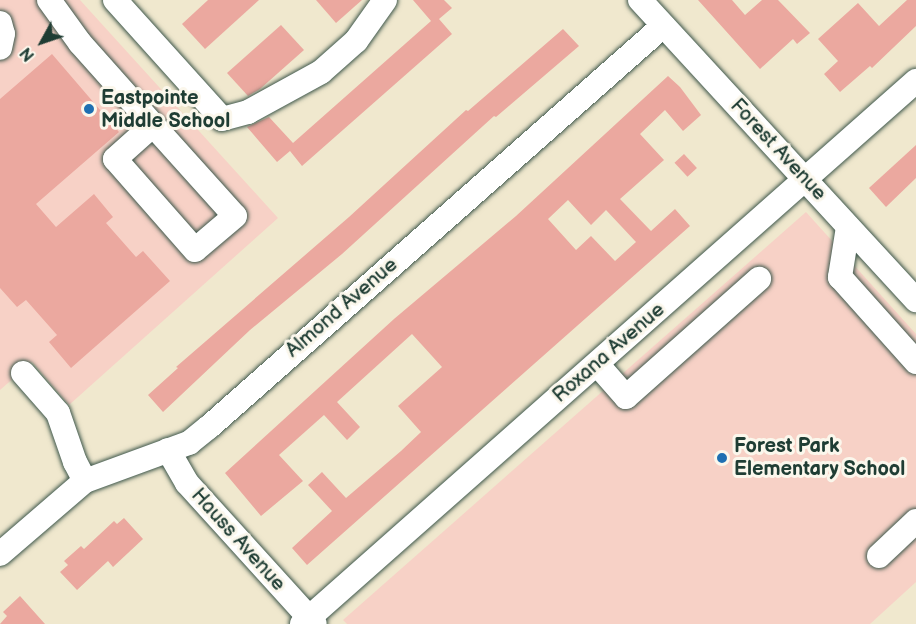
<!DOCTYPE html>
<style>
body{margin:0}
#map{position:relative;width:916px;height:624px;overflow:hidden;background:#f0e8ce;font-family:"Balsamiq Sans",sans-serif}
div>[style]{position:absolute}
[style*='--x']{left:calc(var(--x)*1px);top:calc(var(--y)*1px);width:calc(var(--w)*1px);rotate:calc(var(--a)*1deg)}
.built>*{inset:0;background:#f7d1c6}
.building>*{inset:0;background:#eba89f;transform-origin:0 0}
.roads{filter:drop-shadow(0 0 2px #3e574b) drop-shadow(0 0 2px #3e574b)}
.minor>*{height:24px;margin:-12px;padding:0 12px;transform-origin:12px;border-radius:12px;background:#fff}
.dots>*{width:16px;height:16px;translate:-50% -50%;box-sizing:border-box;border:3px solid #fbf7ec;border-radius:50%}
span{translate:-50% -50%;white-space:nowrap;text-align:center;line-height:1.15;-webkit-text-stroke:6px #fbf7ec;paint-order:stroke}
.poi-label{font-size:20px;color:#1f3d34;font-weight:700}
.left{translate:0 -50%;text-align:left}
.street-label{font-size:20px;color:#1f3d34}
.north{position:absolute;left:12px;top:12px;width:60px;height:60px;-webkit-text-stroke:4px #fbf7ec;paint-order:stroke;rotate:230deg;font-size:16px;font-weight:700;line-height:24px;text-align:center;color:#1f3d34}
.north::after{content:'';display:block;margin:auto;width:21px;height:27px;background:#1f3d34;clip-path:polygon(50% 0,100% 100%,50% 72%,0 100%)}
</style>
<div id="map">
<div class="built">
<i style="clip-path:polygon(0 0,80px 0,278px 218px,69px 405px,32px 362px,0 390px)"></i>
<i style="clip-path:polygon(806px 212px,916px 334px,916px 582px,870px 624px,347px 624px,343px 620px)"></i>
</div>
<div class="building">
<i style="clip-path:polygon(208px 0,259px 0,205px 49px,182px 24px)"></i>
<i style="clip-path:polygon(316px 0,362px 0,336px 23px)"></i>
<i style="clip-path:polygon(413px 0,444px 0,452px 8px,439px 19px,452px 34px,302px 166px,290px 151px,277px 162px,247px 127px,269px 117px,293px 143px,431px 21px)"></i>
<i style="clip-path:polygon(698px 0,732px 0,745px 15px,762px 0,778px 0,810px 33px,797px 44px,793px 39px,760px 69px)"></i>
<i style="clip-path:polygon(907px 0,916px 0,916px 26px,872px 68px,870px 66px,840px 92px,824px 74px,838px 61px,818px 39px,858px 3px,879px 26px)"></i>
<i style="clip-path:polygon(281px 25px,304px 50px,260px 89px,248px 96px,227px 73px)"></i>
<i style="clip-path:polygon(563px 29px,579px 46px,496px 117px,494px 116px,342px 254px,250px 330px,163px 412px,148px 395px,178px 368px,176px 367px,349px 217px,466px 110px,468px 111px)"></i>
<i style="clip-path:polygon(52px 54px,119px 132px,36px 204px,56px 227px,94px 194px,113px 217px,106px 223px,136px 257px,143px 251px,170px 281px,71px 368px,49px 342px,57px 335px,26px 300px,17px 307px,0 288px,0 99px)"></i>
<i style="clip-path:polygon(evenodd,668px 76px,680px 87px,701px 115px,683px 131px,665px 110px,640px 134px,664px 160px,620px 199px,651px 231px,675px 209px,690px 226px,307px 565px,292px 548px,332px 511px,308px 485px,322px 472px,346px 498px,401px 451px,421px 432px,398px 406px,442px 367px,412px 334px,337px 402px,360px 427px,347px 440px,324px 415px,279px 455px,303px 481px,261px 516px,225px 473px,394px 319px,516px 216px,668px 76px,568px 200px,591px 225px,606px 210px,636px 242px,615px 261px,591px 236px,576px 250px,548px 219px,568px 200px)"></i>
<i style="clip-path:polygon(916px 145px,916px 178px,886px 207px,869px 188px)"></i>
<i style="left:684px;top:154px;width:19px;height:13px;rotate:47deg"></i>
<i style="clip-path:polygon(124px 518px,143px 539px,113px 567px,108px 561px,77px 590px,60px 572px,68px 565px,64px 561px,81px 546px,84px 549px,114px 521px,117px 524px)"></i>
<i style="clip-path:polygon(20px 596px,45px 624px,0 624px,7px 616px,3px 612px)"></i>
</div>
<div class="roads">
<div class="minor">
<i style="--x:49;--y:0;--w:53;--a:54.2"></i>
<i style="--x:80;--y:43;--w:110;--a:48.3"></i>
<i style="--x:153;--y:125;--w:122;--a:48"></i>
<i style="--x:235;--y:216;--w:52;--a:139.6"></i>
<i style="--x:195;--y:250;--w:121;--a:-131.3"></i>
<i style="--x:115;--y:159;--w:51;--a:-41.8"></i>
<i style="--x:115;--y:0;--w:160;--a:48"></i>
<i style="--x:222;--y:119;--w:27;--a:-15"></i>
<i style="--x:248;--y:112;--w:83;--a:-28.7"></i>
<i style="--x:321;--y:72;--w:47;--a:-41.5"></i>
<i style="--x:356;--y:41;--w:50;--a:-54.7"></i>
<i style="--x:640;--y:0;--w:408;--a:47.4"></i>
<i style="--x:0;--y:23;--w:11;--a:75"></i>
<i style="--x:3;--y:34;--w:14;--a:102"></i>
<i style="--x:848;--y:227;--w:51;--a:99.1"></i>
<i style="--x:840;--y:277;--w:114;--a:48.2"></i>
<i style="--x:597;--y:364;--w:44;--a:48.7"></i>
<i style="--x:626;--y:397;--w:178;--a:-41.6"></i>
<i style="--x:23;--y:373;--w:53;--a:48.8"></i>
<i style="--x:58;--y:413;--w:52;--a:70.9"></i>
<i style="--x:75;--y:462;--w:21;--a:62"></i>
<i style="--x:168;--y:450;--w:38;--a:60"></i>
<i style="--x:187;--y:483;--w:190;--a:47.8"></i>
<i style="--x:0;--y:554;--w:112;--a:-40.7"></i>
<i style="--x:85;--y:481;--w:111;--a:-20.1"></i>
<i style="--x:189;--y:443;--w:26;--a:-39"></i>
<i style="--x:209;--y:427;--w:606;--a:-41.45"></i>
<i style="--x:879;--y:556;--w:51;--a:-43.4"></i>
<i style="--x:302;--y:624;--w:820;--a:-41.49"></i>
</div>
</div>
<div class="dots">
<i style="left:89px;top:109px;background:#1f6fb2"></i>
<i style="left:722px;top:458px;background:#1f6fb2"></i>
</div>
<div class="poi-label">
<span class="left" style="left:101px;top:110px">Eastpointe<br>Middle School</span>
<span class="left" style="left:734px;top:458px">Forest Park<br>Elementary School</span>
</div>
<div class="street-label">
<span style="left:778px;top:150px;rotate:47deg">Forest Avenue</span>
<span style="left:342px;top:308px;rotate:-41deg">Almond Avenue</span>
<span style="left:609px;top:353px;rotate:-41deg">Roxana Avenue</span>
<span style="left:238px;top:540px;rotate:48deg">Hauss Avenue</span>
</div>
<div class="north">N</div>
</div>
